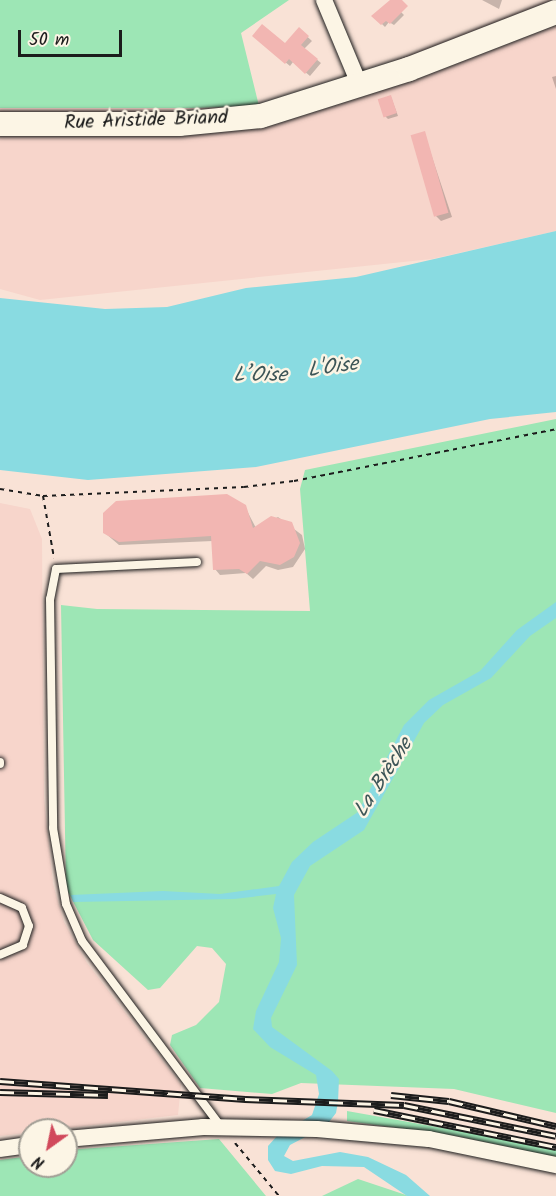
<!DOCTYPE html>
<meta charset="utf-8">
<style>
body{margin:0}
#map{position:relative;width:556px;height:1196px;overflow:hidden;background:#f9e2d6;font-family:Kalam,sans-serif}
div>[style]{position:absolute}
[style*='--x']{left:calc(var(--x)*1px);top:calc(var(--y)*1px);width:calc(var(--w)*1px);rotate:calc(var(--a)*1deg)}
.built>*{inset:0;background:#f7d5cb}
.green>*{inset:0;background:#9de6b5}
.water>*{inset:0;background:#89dbe1}
.shadow>*{inset:0;background:#0003}
.building>*{inset:0;background:#f2b6b2;transform-origin:0 0}
.path>*{height:2px;margin-top:-1px;transform-origin:0;background:repeating-linear-gradient(90deg,#1c1c1c 0 4.5px,transparent 0 9px)}
.roads{filter:drop-shadow(0 0 2px #1c1c1c) drop-shadow(0 0 2px #1c1c1c)}
.lane>*{height:8px;margin:-4px;padding:0 4px;transform-origin:4px;border-radius:4px;background:#fcf5e5}
.street>*{height:16px;margin:-8px;padding:0 8px;transform-origin:8px;border-radius:8px;background:#fcf5e5}
.secondary>*{height:24px;margin:-12px;padding:0 12px;transform-origin:12px;border-radius:12px;background:#fcf5e5}
.rail>*{height:7px;margin-top:-3.5px;transform-origin:0;background:repeating-linear-gradient(90deg,#fcf5e5 0 14px,#1c1c1c 0 28px);box-sizing:border-box;border-block:2px solid #1c1c1c}
span{translate:-50% -50%;white-space:nowrap;text-align:center;line-height:1.15;-webkit-text-stroke:5px #fcf5e5;paint-order:stroke}
.street-label{font-size:20px;color:#1c1c1c}
.water-label{font-size:21px;color:#3d5557;font-style:italic}
.north{position:absolute;left:18px;top:1118px;width:60px;height:60px;box-sizing:border-box;background:#fcf5e5;border:2px solid #a29e95;border-radius:50%;rotate:213deg;font-size:16px;font-weight:700;line-height:24px;text-align:center;color:#1c1c1c}
.north::after{content:'';display:block;margin:auto;width:21px;height:27px;background:#d1495b;clip-path:polygon(50% 0,100% 100%,50% 72%,0 100%)}
.scale{position:absolute;left:18px;top:30px;width:104px;height:27px;box-sizing:border-box;border:3px solid #1c1c1c;border-top:0;padding-left:8px;font-size:18px;line-height:21px;white-space:nowrap;color:#1c1c1c;-webkit-text-stroke:4px #fcf5e5;paint-order:stroke}
</style>
<div id="map">
<div class="built">
<i style="clip-path:polygon(548px 0,556px 0,556px 231px,432px 259px,40px 300px,0 289px,0 103px,259px 106px,370px 70px)"></i>
<i style="clip-path:polygon(0 503px,30px 509px,42px 539px,44px 798px,53px 884px,64px 922px,87px 963px,181px 1085px,178px 1115px,0 1136px)"></i>
</div>
<div class="green">
<i style="clip-path:polygon(0 0,289px 0,241px 33px,259px 106px,196px 108px,0 108px)"></i>
<i style="clip-path:polygon(556px 419px,556px 1113px,454px 1089px,301px 1083px,272px 1094px,200px 1088px,170px 1045px,172px 1035px,196px 1025px,219px 1002px,226px 964px,212px 948px,197px 946px,160px 988px,148px 990px,93px 940px,66px 888px,61px 605px,97px 609px,310px 611px,300px 489px,305px 470px)"></i>
<i style="clip-path:polygon(347px 1111px,516px 1141px,556px 1150px,556px 1157px,456px 1136px,347px 1121px)"></i>
<i style="clip-path:polygon(219px 1139px,266px 1196px,0 1196px,0 1160px,30px 1156px,30px 1166px,66px 1166px,66px 1150px)"></i>
<i style="clip-path:polygon(358px 1179px,409px 1196px,322px 1196px)"></i>
</div>
<div class="water">
<i style="clip-path:polygon(556px 231px,556px 412px,490px 419px,256px 467px,88px 480px,0 470px,0 298px,105px 309px,167px 307px,246px 288px,356px 277px)"></i>
<i style="clip-path:polygon(556px 602px,556px 618px,530px 636px,491px 678px,443px 705px,424px 723px,364px 830px,310px 866px,294px 895px,297px 965px,271px 1018px,272px 1027px,332px 1071px,339px 1079px,338px 1102px,336px 1113px,326px 1126px,290px 1145px,284px 1156px,293px 1161px,340px 1152px,368px 1157px,406px 1175px,430px 1196px,407px 1196px,364px 1167px,322px 1166px,291px 1174px,275px 1171px,268px 1160px,268px 1146px,277px 1136px,312px 1115px,319px 1094px,316px 1075px,270px 1047px,253px 1029px,256px 1011px,279px 962px,281px 938px,273px 908px,276px 894px,234px 899px,73px 902px,71px 895px,163px 891px,220px 894px,279px 886px,292px 862px,313px 842px,358px 812px,404px 725px,429px 700px,480px 671px,517px 630px)"></i>
</div>
<div class="shadow">
<i style="clip-path:polygon(482px 0,502px 0,499px 9px)"></i>
<i style="clip-path:polygon(390px 1px,404px 15px,394px 25px,389px 22px,385px 27px,374px 16px)"></i>
<i style="clip-path:polygon(299px 29px,312px 41px,304px 49px,321px 63px,310px 76px,293px 62px,290px 66px,257px 39px,285px 46px)"></i>
<i style="clip-path:polygon(556px 76px,556px 89px,552px 77px)"></i>
<i style="clip-path:polygon(391px 97px,398px 116px,388px 119px,385px 116px)"></i>
<i style="clip-path:polygon(424px 133px,452px 217px,441px 221px,436px 216px)"></i>
<i style="clip-path:polygon(245px 507px,256px 528px,278px 517px,302px 535px,305px 549px,293px 567px,278px 570px,266px 566px,253px 579px,246px 573px,220px 575px,215px 569px,213px 541px,119px 545px,105px 533px)"></i>
</div>
<div class="building">
<i style="clip-path:polygon(390px 0,402px 0,408px 6px,390px 24px,386px 21px,381px 25px,371px 16px)"></i>
<i style="clip-path:polygon(262px 24px,285px 43px,299px 27px,309px 36px,301px 45px,318px 59px,305px 74px,289px 59px,285px 64px,252px 36px)"></i>
<i style="left:391px;top:95px;width:19px;height:14px;rotate:72deg"></i>
<i style="left:425px;top:131px;width:85px;height:15px;rotate:74deg"></i>
<i style="clip-path:polygon(227px 494px,246px 505px,253px 528px,271px 516px,292px 522px,300px 543px,294px 557px,280px 565px,260px 561px,247px 574px,239px 569px,213px 570px,211px 536px,119px 542px,103px 533px,103px 513px,116px 501px)"></i>
</div>
<div class="path">
<i style="--x:0;--y:489;--w:44;--a:9.2"></i>
<i style="--x:43;--y:496;--w:201;--a:-2.6"></i>
<i style="--x:244;--y:487;--w:50;--a:-6.8"></i>
<i style="--x:294;--y:481;--w:267;--a:-11.2"></i>
<i style="--x:43;--y:496;--w:63;--a:79.9"></i>
<i style="--x:235;--y:1143;--w:69;--a:50.3"></i>
</div>
<div class="roads">
<div class="lane">
<i style="--x:197;--y:562;--w:141;--a:177.2"></i>
<i style="--x:56;--y:569;--w:31;--a:101"></i>
<i style="--x:50;--y:599;--w:229;--a:89.2"></i>
<i style="--x:53;--y:828;--w:77;--a:80.3"></i>
<i style="--x:66;--y:904;--w:40;--a:66.6"></i>
<i style="--x:82;--y:941;--w:232;--a:53.2"></i>
<i style="--x:0;--y:762;--w:2;--a:90"></i>
<i style="--x:0;--y:898;--w:24;--a:24"></i>
<i style="--x:22;--y:908;--w:19;--a:69"></i>
<i style="--x:29;--y:926;--w:20;--a:108"></i>
<i style="--x:23;--y:945;--w:25;--a:157"></i>
</div>
<div class="street">
<i style="--x:324;--y:0;--w:93;--a:67.3"></i>
<i style="--x:66;--y:1139;--w:138;--a:-5"></i>
<i style="--x:203;--y:1127;--w:114;--a:1"></i>
<i style="--x:317;--y:1129;--w:112;--a:5.1"></i>
<i style="--x:429;--y:1139;--w:130;--a:11.6"></i>
<i style="--x:0;--y:1149;--w:30;--a:-8"></i>
</div>
<div class="secondary">
<i style="--x:0;--y:124;--w:179;--a:0"></i>
<i style="--x:179;--y:124;--w:82;--a:-5.6"></i>
<i style="--x:261;--y:116;--w:155;--a:-17.6"></i>
<i style="--x:409;--y:69;--w:158;--a:-21.2"></i>
</div>
</div>
<div class="rail">
<i style="--x:0;--y:1081;--w:246;--a:4.2"></i>
<i style="--x:245;--y:1099;--w:159;--a:2.2"></i>
<i style="--x:404;--y:1105;--w:155;--a:11.5"></i>
<i style="--x:0;--y:1092;--w:108;--a:1.6"></i>
<i style="--x:391;--y:1095;--w:58;--a:5.9"></i>
<i style="--x:449;--y:1101;--w:110;--a:13.2"></i>
<i style="--x:374;--y:1110;--w:186;--a:11.5"></i>
</div>
<div class="street-label">
<span style="left:146px;top:121px;rotate:-2deg">Rue Aristide Briand</span>
</div>
<div class="water-label">
<span style="left:333px;top:368px;rotate:-8deg">L'Oise</span>
<span style="left:260px;top:376px">L’Oise</span>
<span style="left:384px;top:778px;rotate:-57deg">La Brèche</span>
</div>
<div class="north">N</div>
<div class="scale">50 m</div>
</div>
